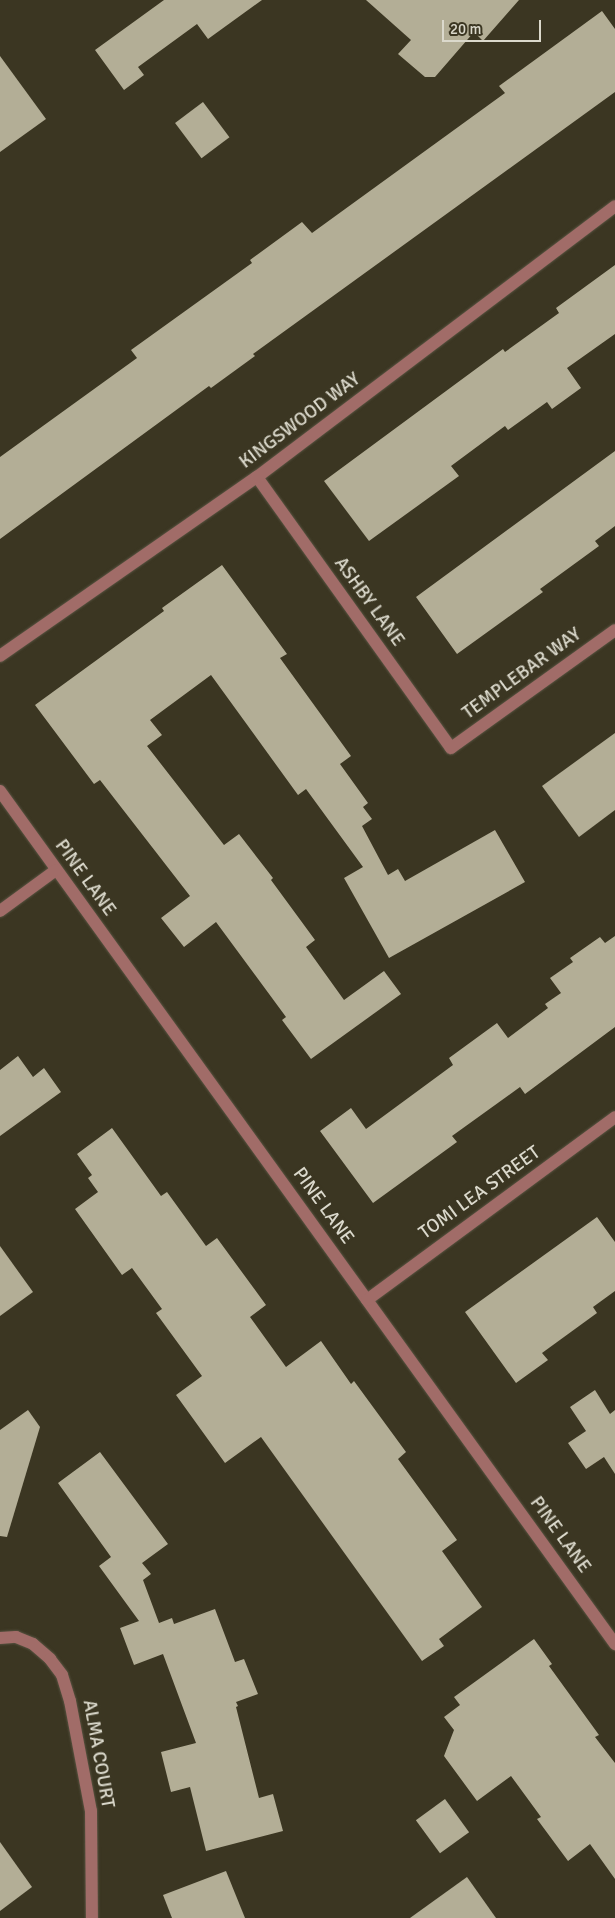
<!DOCTYPE html>
<style>
body{margin:0}
#map{position:relative;width:615px;height:1918px;overflow:hidden;background:#3b3622;font-family:Signika,sans-serif}
div>[style]{position:absolute}
[style*='--x']{left:calc(var(--x)*1px);top:calc(var(--y)*1px);width:calc(var(--w)*1px);rotate:calc(var(--a)*1deg)}
.building>*{inset:0;background:#b3ae96;transform-origin:0 0}
.roads{filter:drop-shadow(0 0 1px #585341) drop-shadow(0 0 1px #585341)}
.minor>*{height:12px;margin:-6px;padding:0 6px;transform-origin:6px;border-radius:6px;background:#a16c68}
span{translate:-50% -50%;white-space:nowrap;text-align:center;line-height:1.15;-webkit-text-stroke:5px #3b3622;paint-order:stroke}
.street-label{font-size:19px;color:#dbd9cc}
.scale{position:absolute;left:442px;top:20px;width:99px;height:22px;box-sizing:border-box;border:2px solid #dbd9cc;border-top:0;padding-left:6px;font-size:15px;line-height:18px;white-space:nowrap;color:#dbd9cc;-webkit-text-stroke:4px #3b3622;paint-order:stroke}
</style>
<div id="map">
<div class="building">
<i style="clip-path:polygon(164px 0,262px 0,208px 39px,197px 24px,138px 67px,144px 75px,124px 90px,95px 50px)"></i>
<i style="clip-path:polygon(366px 0,519px 0,483px 41px,474px 32px,435px 77px,425px 77px,398px 54px,411px 40px)"></i>
<i style="clip-path:polygon(602px 11px,615px 29px,615px 92px,253px 354px,255px 356px,211px 388px,209px 386px,0 539px,0 457px,137px 358px,131px 350px,252px 263px,250px 260px,302px 222px,312px 233px,505px 93px,499px 86px)"></i>
<i style="clip-path:polygon(0 56px,46px 119px,0 152px)"></i>
<i style="left:203px;top:102px;width:44px;height:35px;rotate:53deg"></i>
<i style="clip-path:polygon(615px 265px,615px 334px,567px 368px,581px 388px,552px 409px,547px 402px,508px 430px,505px 426px,451px 466px,459px 476px,369px 541px,324px 481px,503px 349px,505px 352px,559px 313px,556px 308px)"></i>
<i style="clip-path:polygon(615px 451px,615px 526px,595px 541px,599px 546px,540px 589px,543px 592px,457px 654px,416px 597px)"></i>
<i style="clip-path:polygon(222px 565px,287px 654px,280px 658px,351px 756px,340px 764px,368px 803px,363px 807px,372px 819px,362px 826px,388px 875px,398px 869px,405px 881px,495px 830px,525px 882px,389px 958px,344px 878px,363px 867px,306px 789px,298px 795px,211px 675px,150px 720px,162px 735px,147px 746px,224px 845px,239px 834px,273px 878px,271px 880px,315px 940px,306px 947px,344px 1000px,384px 971px,401px 994px,311px 1059px,282px 1020px,286px 1017px,216px 922px,184px 947px,161px 918px,190px 896px,100px 780px,94px 784px,35px 705px,164px 611px,162px 608px)"></i>
<i style="clip-path:polygon(615px 733px,615px 810px,579px 837px,542px 786px)"></i>
<i style="clip-path:polygon(615px 936px,615px 1027px,525px 1094px,520px 1087px,452px 1136px,457px 1142px,373px 1203px,320px 1131px,351px 1108px,366px 1129px,453px 1065px,449px 1058px,497px 1023px,508px 1038px,548px 1008px,545px 1004px,561px 993px,550px 978px,573px 962px,570px 958px,600px 937px,605px 943px)"></i>
<i style="clip-path:polygon(18px 1056px,33px 1077px,44px 1068px,61px 1092px,0 1136px,0 1070px)"></i>
<i style="clip-path:polygon(112px 1128px,161px 1196px,167px 1192px,206px 1246px,217px 1238px,266px 1305px,250px 1317px,286px 1367px,321px 1341px,351px 1384px,354px 1381px,406px 1452px,398px 1459px,457px 1540px,442px 1551px,482px 1607px,439px 1639px,444px 1646px,422px 1661px,261px 1437px,225px 1463px,176px 1395px,202px 1376px,156px 1313px,162px 1309px,132px 1268px,122px 1275px,75px 1209px,98px 1192px,88px 1178px,92px 1175px,77px 1154px)"></i>
<i style="clip-path:polygon(597px 1217px,615px 1242px,615px 1291px,593px 1307px,597px 1313px,542px 1353px,548px 1360px,516px 1383px,465px 1312px)"></i>
<i style="clip-path:polygon(0 1246px,33px 1292px,0 1316px)"></i>
<i style="clip-path:polygon(595px 1390px,610px 1414px,615px 1410px,615px 1474px,604px 1457px,586px 1469px,568px 1443px,586px 1431px,570px 1407px)"></i>
<i style="clip-path:polygon(28px 1410px,40px 1427px,7px 1537px,0 1536px,0 1430px)"></i>
<i style="clip-path:polygon(100px 1452px,168px 1544px,142px 1563px,151px 1574px,143px 1580px,159px 1623px,172px 1618px,174px 1624px,215px 1609px,235px 1662px,244px 1659px,258px 1694px,236px 1702px,238px 1706px,236px 1707px,259px 1798px,273px 1794px,283px 1831px,206px 1851px,190px 1787px,171px 1792px,161px 1752px,196px 1743px,163px 1654px,134px 1665px,120px 1628px,139px 1621px,99px 1566px,111px 1557px,58px 1483px)"></i>
<i style="clip-path:polygon(534px 1639px,552px 1664px,549px 1666px,599px 1735px,595px 1737px,615px 1763px,615px 1879px,590px 1844px,568px 1861px,537px 1819px,541px 1817px,511px 1776px,477px 1801px,444px 1756px,454px 1730px,444px 1717px,460px 1705px,454px 1697px)"></i>
<i style="left:445px;top:1799px;width:41px;height:36px;rotate:54deg"></i>
<i style="clip-path:polygon(0 1842px,32px 1887px,0 1911px)"></i>
<i style="clip-path:polygon(226px 1871px,245px 1918px,172px 1918px,163px 1895px)"></i>
<i style="clip-path:polygon(467px 1877px,496px 1918px,410px 1918px)"></i>
</div>
<div class="roads">
<div class="minor">
<i style="--x:257;--y:477;--w:333;--a:54.4"></i>
<i style="--x:451;--y:748;--w:202;--a:-35.7"></i>
<i style="--x:0;--y:656;--w:313;--a:-34.9"></i>
<i style="--x:257;--y:477;--w:449;--a:-37.1"></i>
<i style="--x:0;--y:791;--w:1052;--a:54.21"></i>
<i style="--x:0;--y:911;--w:69;--a:-36.2"></i>
<i style="--x:367;--y:1300;--w:308;--a:-36.4"></i>
<i style="--x:0;--y:1638;--w:16;--a:-4"></i>
<i style="--x:16;--y:1637;--w:18;--a:22"></i>
<i style="--x:33;--y:1644;--w:23;--a:41"></i>
<i style="--x:50;--y:1659;--w:20;--a:53"></i>
<i style="--x:62;--y:1675;--w:27;--a:73"></i>
<i style="--x:70;--y:1701;--w:112;--a:79.2"></i>
<i style="--x:91;--y:1811;--w:107;--a:89.5"></i>
</div>
</div>
<div class="street-label">
<span style="left:300px;top:421px;rotate:-37deg">KINGSWOOD WAY</span>
<span style="left:369px;top:602px;rotate:54deg">ASHBY LANE</span>
<span style="left:522px;top:674px;rotate:-36deg">TEMPLEBAR WAY</span>
<span style="left:85px;top:878px;rotate:54deg">PINE LANE</span>
<span style="left:480px;top:1193px;rotate:-36deg">TOMI LEA STREET</span>
<span style="left:323px;top:1206px;rotate:54deg">PINE LANE</span>
<span style="left:560px;top:1535px;rotate:54deg">PINE LANE</span>
<span style="left:98px;top:1754px;rotate:80deg">ALMA COURT</span>
</div>
<div class="scale">20 m</div>
</div>
